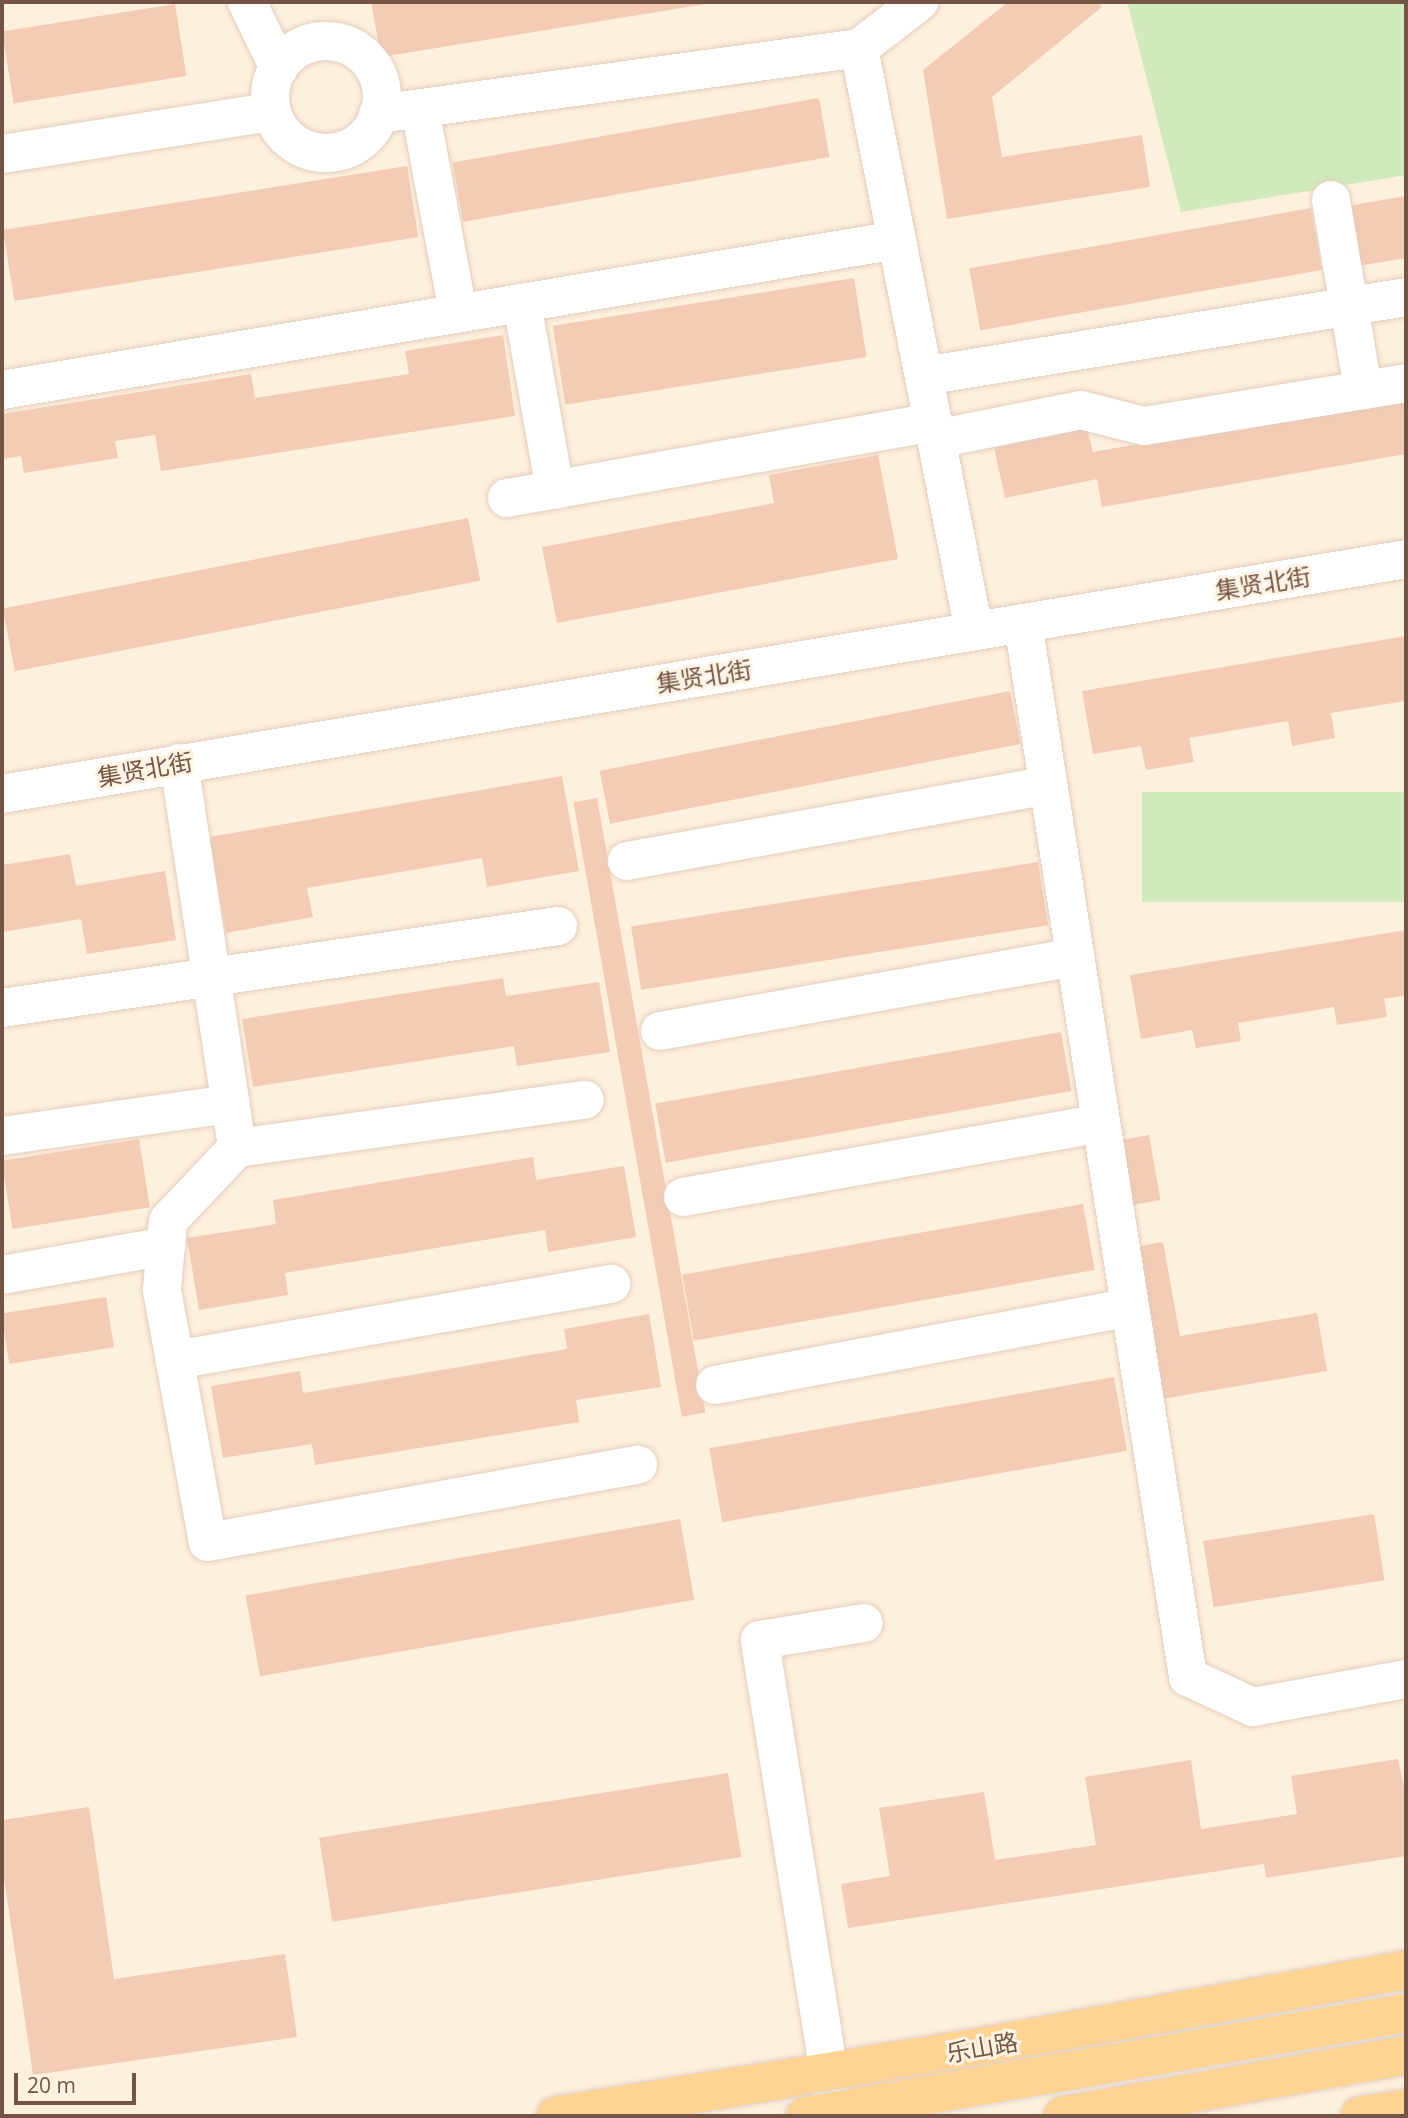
<!DOCTYPE html>
<meta charset="utf-8">
<style>
body{margin:0}
#map{position:relative;width:1408px;height:2118px;overflow:hidden;background:#fdf0dd;font-family:"Open Sans","Noto Sans SC",sans-serif}
div>[style]{position:absolute}
[style*='--x']{left:calc(var(--x)*1px);top:calc(var(--y)*1px);width:calc(var(--w)*1px);rotate:calc(var(--a)*1deg)}
.green>*{inset:0;background:#d0eabc;transform-origin:0 0}
.building>*{inset:0;background:#f4cbb4;transform-origin:0 0}
.roads{filter:drop-shadow(0 0 2px #e3cdbc) drop-shadow(0 0 2px #e3cdbc)}
.minor>*{height:38px;margin:-19px;padding:0 19px;transform-origin:19px;border-radius:19px;background:#fff}
.minor>.ring{margin:-19px;padding:0;box-sizing:content-box;background:none;border:38px solid #fff;border-radius:50%}
.major>*{height:38px;margin:-19px;padding:0 19px;transform-origin:19px;border-radius:19px;background:#ffd392}
.bridges{filter:drop-shadow(0 0 2px #ddd6d2) drop-shadow(0 0 2px #ddd6d2)}
.major-bridge>*{height:38px;margin:-19px;padding:0 19px;transform-origin:19px;border-radius:19px;background:#ffd392}
span{translate:-50% -50%;white-space:nowrap;text-align:center;line-height:1.15;-webkit-text-stroke:6px #fff4e4;paint-order:stroke}
.street-label{font-size:24px;color:#735445}
.frame{position:absolute;inset:0;border:4px solid #735445;pointer-events:none}
.scale{position:absolute;left:14px;top:2073px;width:122px;height:32px;box-sizing:border-box;border:4px solid #735445;border-top:0;padding-left:9px;font-size:21px;line-height:24px;white-space:nowrap;color:#735445;-webkit-text-stroke:5px #fff4e4;paint-order:stroke}
</style>
<div id="map">
<div class="green">
<i style="clip-path:polygon(1127px 2px,1406px 2px,1406px 175px,1181px 212px)"></i>
<i style="left:1406px;top:792px;width:110px;height:264px;rotate:90deg"></i>
</div>
<div class="building">
<i style="clip-path:polygon(371px 2px,712px 2px,712px 3px,381px 57px)"></i>
<i style="clip-path:polygon(1008px 2px,1098px 2px,1102px 7px,992px 97px,1002px 157px,1142px 135px,1150px 187px,947px 219px,923px 70px)"></i>
<i style="left:175px;top:4px;width:73px;height:175px;rotate:81deg"></i>
<i style="left:819px;top:98px;width:60px;height:372px;rotate:80deg"></i>
<i style="left:407px;top:166px;width:72px;height:409px;rotate:81deg"></i>
<i style="clip-path:polygon(1406px 196px,1406px 258px,1358px 266px,1348px 206px)"></i>
<i style="left:1311px;top:208px;width:63px;height:347px;rotate:80deg"></i>
<i style="left:854px;top:278px;width:80px;height:305px;rotate:81deg"></i>
<i style="clip-path:polygon(503px 335px,515px 416px,161px 471px,155px 435px,115px 441px,118px 458px,24px 473px,21px 456px,2px 459px,2px 414px,251px 374px,255px 398px,409px 374px,405px 351px)"></i>
<i style="clip-path:polygon(1406px 397px,1406px 454px,1102px 507px,1097px 479px,1005px 498px,993px 443px,1086px 424px,1093px 452px)"></i>
<i style="clip-path:polygon(878px 455px,898px 559px,557px 623px,542px 547px,774px 503px,769px 475px)"></i>
<i style="left:468px;top:518px;width:64px;height:474px;rotate:79deg"></i>
<i style="clip-path:polygon(1406px 636px,1406px 701px,1331px 713px,1335px 738px,1292px 746px,1288px 721px,1189px 738px,1194px 762px,1146px 770px,1141px 746px,1093px 754px,1082px 691px)"></i>
<i style="left:1010px;top:691px;width:54px;height:418px;rotate:79deg"></i>
<i style="clip-path:polygon(562px 776px,579px 871px,487px 887px,482px 858px,307px 888px,313px 917px,226px 933px,209px 837px)"></i>
<i style="left:597px;top:798px;width:624px;height:24px;rotate:80deg"></i>
<i style="clip-path:polygon(70px 854px,76px 886px,165px 871px,176px 940px,87px 954px,81px 919px,2px 932px,2px 865px)"></i>
<i style="left:1038px;top:862px;width:64px;height:412px;rotate:81deg"></i>
<i style="clip-path:polygon(1406px 930px,1406px 995px,1384px 999px,1387px 1017px,1337px 1025px,1334px 1007px,1238px 1023px,1241px 1041px,1196px 1048px,1192px 1030px,1141px 1039px,1130px 975px)"></i>
<i style="clip-path:polygon(503px 978px,506px 996px,599px 982px,610px 1052px,517px 1066px,514px 1046px,253px 1087px,242px 1019px)"></i>
<i style="left:1061px;top:1032px;width:60px;height:412px;rotate:80deg"></i>
<i style="left:1149px;top:1135px;width:66px;height:37px;rotate:80deg"></i>
<i style="left:139px;top:1139px;width:69px;height:139px;rotate:81deg"></i>
<i style="clip-path:polygon(533px 1157px,536px 1180px,624px 1166px,636px 1237px,548px 1252px,545px 1230px,285px 1273px,288px 1295px,199px 1310px,187px 1238px,276px 1224px,273px 1200px)"></i>
<i style="left:1083px;top:1204px;width:67px;height:407px;rotate:80deg"></i>
<i style="clip-path:polygon(1163px 1242px,1180px 1336px,1317px 1313px,1327px 1371px,1156px 1400px,1129px 1248px)"></i>
<i style="left:106px;top:1297px;width:51px;height:106px;rotate:81deg"></i>
<i style="clip-path:polygon(649px 1314px,661px 1387px,576px 1400px,579px 1422px,315px 1465px,312px 1444px,223px 1458px,211px 1386px,300px 1371px,303px 1393px,567px 1349px,564px 1329px)"></i>
<i style="left:1114px;top:1377px;width:75px;height:411px;rotate:80deg"></i>
<i style="left:1374px;top:1514px;width:67px;height:173px;rotate:81deg"></i>
<i style="left:680px;top:1519px;width:82px;height:441px;rotate:80deg"></i>
<i style="clip-path:polygon(1398px 1759px,1406px 1797px,1406px 1856px,1266px 1878px,1264px 1864px,848px 1928px,841px 1884px,890px 1876px,879px 1808px,984px 1792px,995px 1860px,1096px 1845px,1085px 1777px,1191px 1760px,1201px 1829px,1297px 1814px,1291px 1776px)"></i>
<i style="left:728px;top:1773px;width:85px;height:414px;rotate:81deg"></i>
<i style="clip-path:polygon(89px 1807px,114px 1979px,285px 1954px,297px 2037px,33px 2075px,2px 1864px,2px 1820px)"></i>
</div>
<div class="roads">
<div class="minor">
<i style="--x:247;--y:2;--w:73;--a:64.1"></i>
<i class="ring" style="left:270px;top:41px;width:74px;height:74px"></i>
<i style="--x:859;--y:48;--w:594;--a:78.84"></i>
<i style="--x:420;--y:109;--w:208;--a:79.4"></i>
<i style="--x:378;--y:114;--w:486;--a:-7.8"></i>
<i style="--x:859;--y:48;--w:76;--a:-37.5"></i>
<i style="--x:2;--y:154;--w:271;--a:-8.9"></i>
<i style="--x:1331;--y:200;--w:193;--a:80.4"></i>
<i style="--x:522;--y:303;--w:190;--a:80"></i>
<i style="--x:924;--y:376;--w:488;--a:-9.3"></i>
<i style="--x:2;--y:390;--w:907;--a:-9.51"></i>
<i style="--x:936;--y:439;--w:148;--a:-11.3"></i>
<i style="--x:1081;--y:410;--w:65;--a:14.3"></i>
<i style="--x:1144;--y:426;--w:266;--a:-9.3"></i>
<i style="--x:507;--y:498;--w:433;--a:-10.1"></i>
<i style="--x:1023;--y:623;--w:1067;--a:81.1"></i>
<i style="--x:1188;--y:1677;--w:72;--a:24.8"></i>
<i style="--x:1253;--y:1707;--w:156;--a:-10.4"></i>
<i style="--x:179;--y:763;--w:389;--a:81.4"></i>
<i style="--x:237;--y:1148;--w:351;--a:-7.9"></i>
<i style="--x:2;--y:794;--w:1424;--a:-9.5"></i>
<i style="--x:627;--y:861;--w:428;--a:-10.2"></i>
<i style="--x:2;--y:1008;--w:562;--a:-8.39"></i>
<i style="--x:660;--y:1031;--w:422;--a:-10.1"></i>
<i style="--x:2;--y:1136;--w:230;--a:-8"></i>
<i style="--x:237;--y:1148;--w:100;--a:133.4"></i>
<i style="--x:168;--y:1221;--w:69;--a:95"></i>
<i style="--x:162;--y:1290;--w:256;--a:79.7"></i>
<i style="--x:208;--y:1542;--w:437;--a:-10.2"></i>
<i style="--x:683;--y:1197;--w:424;--a:-10"></i>
<i style="--x:2;--y:1275;--w:167;--a:-10"></i>
<i style="--x:175;--y:1360;--w:443;--a:-9.9"></i>
<i style="--x:715;--y:1385;--w:422;--a:-10.6"></i>
<i style="--x:834;--y:2104;--w:470;--a:-99.1"></i>
<i style="--x:760;--y:1640;--w:105;--a:-9.3"></i>
</div>
<div class="major">
<i style="--x:556;--y:2116;--w:414;--a:-9.2"></i>
<i style="--x:965;--y:2050;--w:448;--a:-10.3"></i>
<i style="--x:1063;--y:2116;--w:348;--a:-10.1"></i>
<i style="--x:1360;--y:2116;--w:47;--a:-8.7"></i>
</div>
</div>
<div class="bridges">
<div class="major-bridge">
<i style="--x:805;--y:2116;--w:610;--a:-9.72"></i>
</div>
</div>
<div class="street-label">
<span style="left:1263px;top:583px;rotate:-9deg">集贤北街</span>
<span style="left:704px;top:676px;rotate:-9deg">集贤北街</span>
<span style="left:145px;top:769px;rotate:-10deg">集贤北街</span>
<span style="left:982px;top:2047px;rotate:-10deg">乐山路</span>
</div>
<div class="frame"></div>
<div class="scale">20 m</div>
</div>
